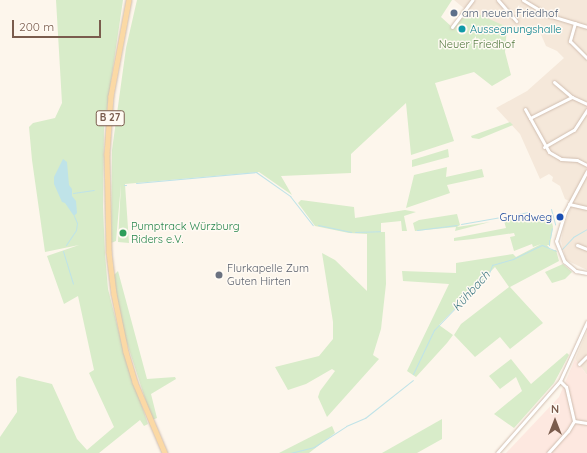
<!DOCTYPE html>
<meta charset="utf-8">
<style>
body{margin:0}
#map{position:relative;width:587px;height:453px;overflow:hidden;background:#fdf6ec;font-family:Quicksand,sans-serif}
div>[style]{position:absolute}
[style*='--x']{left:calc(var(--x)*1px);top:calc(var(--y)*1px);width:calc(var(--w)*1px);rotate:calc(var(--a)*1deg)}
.residential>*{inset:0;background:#f5e8da}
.commercial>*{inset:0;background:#fde8e0}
.green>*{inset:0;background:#d8ecc9}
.water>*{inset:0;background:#bfe3e8}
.stream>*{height:1px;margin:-0.5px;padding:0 0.5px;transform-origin:0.5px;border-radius:0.5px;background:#bfe3e8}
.roads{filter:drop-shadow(0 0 1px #d1beb0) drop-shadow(0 0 1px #d1beb0)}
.street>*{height:3px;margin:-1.5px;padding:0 1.5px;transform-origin:1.5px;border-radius:1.5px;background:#fff}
.primary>*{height:4.5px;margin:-2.25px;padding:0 2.25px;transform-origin:2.25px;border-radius:2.25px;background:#fbd9a5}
.dots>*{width:11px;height:11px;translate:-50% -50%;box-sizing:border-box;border:2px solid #fffaf3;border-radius:50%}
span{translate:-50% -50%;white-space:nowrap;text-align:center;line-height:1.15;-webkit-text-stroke:3px #fffaf3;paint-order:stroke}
.shield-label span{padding:1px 3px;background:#fffaf3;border:1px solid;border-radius:3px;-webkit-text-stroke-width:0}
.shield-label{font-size:10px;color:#7a5c4d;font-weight:700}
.service-label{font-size:11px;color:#4e5e75}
.left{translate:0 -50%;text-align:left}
.culture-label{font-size:11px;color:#0d838f}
.park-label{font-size:11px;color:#537a41}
.transit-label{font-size:11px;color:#164399}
.right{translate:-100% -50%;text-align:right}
.leisure-label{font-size:11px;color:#27864d}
.worship-label{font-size:11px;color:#5b616d}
.water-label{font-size:12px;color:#437c86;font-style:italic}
.north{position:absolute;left:535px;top:401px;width:40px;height:40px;-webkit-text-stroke:3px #fffaf3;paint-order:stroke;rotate:0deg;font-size:11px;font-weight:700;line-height:16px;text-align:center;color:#7a5c4d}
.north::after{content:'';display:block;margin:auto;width:14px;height:18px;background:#7a5c4d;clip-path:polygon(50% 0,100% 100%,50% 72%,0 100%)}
.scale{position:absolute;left:12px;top:20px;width:89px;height:18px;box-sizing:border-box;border:2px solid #7a5c4d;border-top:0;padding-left:5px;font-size:12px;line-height:14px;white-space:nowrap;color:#7a5c4d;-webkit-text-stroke:3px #fffaf3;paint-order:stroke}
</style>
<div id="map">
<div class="residential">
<i style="clip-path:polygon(454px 0,587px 0,587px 270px,566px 260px,561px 241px,564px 225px,573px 203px,565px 199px,560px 186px,552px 181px,553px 177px,549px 174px,540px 179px,520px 134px,496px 108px,527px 91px,564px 58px,557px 51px,546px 46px,539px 30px,510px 29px,466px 10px)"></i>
<i style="clip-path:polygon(587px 331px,587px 375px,575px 359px)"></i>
</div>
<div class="commercial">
<i style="clip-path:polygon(575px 359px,587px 375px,587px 453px,506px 453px,559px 397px)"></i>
</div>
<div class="green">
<i style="clip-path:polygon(56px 0,123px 0,104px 129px,103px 207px,105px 254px,108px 289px,124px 352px,148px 424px,144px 426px,140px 420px,99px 453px,0 453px,0 437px,17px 412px,16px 379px,19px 376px,52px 384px,77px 439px,87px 450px,114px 427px,89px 373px,94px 370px,78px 296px,64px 304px,47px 256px,79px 245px,45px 252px,32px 160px,29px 127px,33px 123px,55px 118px,62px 103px)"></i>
<i style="clip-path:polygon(137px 0,452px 0,441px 17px,452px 27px,467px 9px,507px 27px,505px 52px,511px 75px,492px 86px,474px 72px,435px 83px,454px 141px,411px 155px,406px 103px,351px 154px,351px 173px,281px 176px,292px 195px,259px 172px,125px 184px,129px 243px,118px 242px,121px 184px,116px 241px,111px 243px,112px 150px,126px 48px)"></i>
<i style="clip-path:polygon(510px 122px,513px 125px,479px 139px,472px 138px,471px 136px)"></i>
<i style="clip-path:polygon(448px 149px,449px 157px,412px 167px,412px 160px)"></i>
<i style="clip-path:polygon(447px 167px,446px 177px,482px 169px,484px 177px,447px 185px,450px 193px,406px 208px,414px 175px)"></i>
<i style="clip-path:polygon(301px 200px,354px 207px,355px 218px,405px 210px,416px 212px,404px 216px,407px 231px,402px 231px,401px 221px,381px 223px,381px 232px,385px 232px,386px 284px,381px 329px,373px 355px,379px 359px,327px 417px,318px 397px,320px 391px,335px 371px,332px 369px,306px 384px,288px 390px,275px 367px,319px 356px,333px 339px,333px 322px,322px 253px,335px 260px,367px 291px,367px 234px,349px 233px,315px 226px,298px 203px)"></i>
<i style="clip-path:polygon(457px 214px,460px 225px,457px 227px,490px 222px,455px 231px,456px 227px,415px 231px,413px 223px,419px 220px)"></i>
<i style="clip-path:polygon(550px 214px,553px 227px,550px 245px,547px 245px,551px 250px,556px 250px,559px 261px,510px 287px,543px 323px,510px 349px,500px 337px,475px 357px,454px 335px,461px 324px,509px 287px,495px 267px,439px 325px,453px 335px,447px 343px,416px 377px,407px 371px,449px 284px,403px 281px,402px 271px,456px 273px,456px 263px,513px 254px,516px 257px,541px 244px,533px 247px,532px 244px,514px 251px,510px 237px,515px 236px,514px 233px,473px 239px,454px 241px,454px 238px,506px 228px,504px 221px,528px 215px,530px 221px)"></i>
<i style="clip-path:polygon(563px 264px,572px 272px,565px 279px,552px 283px,545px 272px)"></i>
<i style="clip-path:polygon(118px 271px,147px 379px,175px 377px,176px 379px,151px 394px,157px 418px,152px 420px,125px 337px,115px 286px,114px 275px)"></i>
<i style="clip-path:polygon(567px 353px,569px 355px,554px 383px,514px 428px,494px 414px,522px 391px,516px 377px,500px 389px,489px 376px,511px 359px,531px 384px)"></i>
<i style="clip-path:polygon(442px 419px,442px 439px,417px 453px,382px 453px)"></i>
<i style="clip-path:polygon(332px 426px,335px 433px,309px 453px,279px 453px)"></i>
</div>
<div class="water">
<i style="clip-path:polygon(63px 159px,67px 162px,69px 185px,72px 189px,72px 196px,76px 201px,77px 213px,74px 216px,65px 203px,62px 202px,54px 184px,54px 177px)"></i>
</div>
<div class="stream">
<i style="--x:136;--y:183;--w:121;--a:-5.2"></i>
<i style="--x:256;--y:172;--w:42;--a:35.2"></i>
<i style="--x:290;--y:196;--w:37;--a:52"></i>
<i style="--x:124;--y:185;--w:2;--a:0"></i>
<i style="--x:73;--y:193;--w:21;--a:-8"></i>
<i style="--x:551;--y:209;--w:16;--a:75"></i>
<i style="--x:461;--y:224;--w:69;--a:-10"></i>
<i style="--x:318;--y:225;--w:34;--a:12"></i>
<i style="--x:417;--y:230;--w:40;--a:-7.1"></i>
<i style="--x:355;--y:232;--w:25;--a:-2"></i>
<i style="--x:550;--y:238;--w:10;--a:-79"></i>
<i style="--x:66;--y:245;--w:18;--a:-56"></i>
<i style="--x:76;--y:230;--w:7;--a:-82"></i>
<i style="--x:77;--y:223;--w:8;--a:-113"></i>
<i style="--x:549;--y:245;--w:5;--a:-90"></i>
<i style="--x:562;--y:249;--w:16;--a:-47"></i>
<i style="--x:573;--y:237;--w:16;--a:-30"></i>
<i style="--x:63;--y:251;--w:34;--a:73"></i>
<i style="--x:413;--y:374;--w:49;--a:-64.5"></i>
<i style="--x:434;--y:330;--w:79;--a:-46"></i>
<i style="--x:489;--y:273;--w:9;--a:-69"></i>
<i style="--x:492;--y:265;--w:22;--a:-16"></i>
<i style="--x:513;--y:259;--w:32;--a:-26"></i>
<i style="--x:542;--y:245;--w:15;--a:23"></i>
<i style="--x:290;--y:453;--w:25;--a:-14"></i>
<i style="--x:314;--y:447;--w:38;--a:-33"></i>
<i style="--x:346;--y:426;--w:21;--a:-23"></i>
<i style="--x:365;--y:418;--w:61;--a:-38.4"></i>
</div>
<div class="roads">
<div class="street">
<i style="--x:498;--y:0;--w:28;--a:49"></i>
<i style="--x:523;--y:0;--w:29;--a:31"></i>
<i style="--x:548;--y:15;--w:41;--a:17.1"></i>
<i style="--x:575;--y:23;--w:19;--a:106"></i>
<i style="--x:570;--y:41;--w:24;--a:45"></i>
<i style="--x:452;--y:27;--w:34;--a:-53"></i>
<i style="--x:554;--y:82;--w:23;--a:40"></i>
<i style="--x:572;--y:97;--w:17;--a:25"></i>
<i style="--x:525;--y:109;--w:49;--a:60.8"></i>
<i style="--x:549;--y:152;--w:14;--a:30"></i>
<i style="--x:561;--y:159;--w:16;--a:4"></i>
<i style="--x:577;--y:160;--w:11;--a:27"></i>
<i style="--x:530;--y:118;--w:47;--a:-26.6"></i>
<i style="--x:544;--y:147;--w:34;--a:-30"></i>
<i style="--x:574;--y:130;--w:24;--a:-57"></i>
<i style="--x:587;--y:171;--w:47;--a:118.2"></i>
<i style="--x:565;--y:212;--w:30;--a:107"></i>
<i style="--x:556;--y:241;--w:22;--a:68"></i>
<i style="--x:564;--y:261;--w:16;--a:40"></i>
<i style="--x:576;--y:271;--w:11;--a:10"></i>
<i style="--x:569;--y:204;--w:18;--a:13"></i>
<i style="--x:577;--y:245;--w:11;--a:22"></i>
<i style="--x:579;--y:364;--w:11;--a:-45"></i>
<i style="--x:574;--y:421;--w:13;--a:9"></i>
<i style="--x:497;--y:453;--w:96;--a:-48.8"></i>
<i style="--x:560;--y:381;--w:65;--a:-65.4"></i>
<i style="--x:548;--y:453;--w:30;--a:-48"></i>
<i style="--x:568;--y:431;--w:12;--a:-59"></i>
<i style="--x:574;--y:421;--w:35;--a:-103"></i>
<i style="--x:566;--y:387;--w:8;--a:-135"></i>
</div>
<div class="primary">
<i style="--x:129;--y:0;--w:98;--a:100.6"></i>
<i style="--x:111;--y:96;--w:58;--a:93.9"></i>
<i style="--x:107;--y:154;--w:98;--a:88.8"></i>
<i style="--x:109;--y:252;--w:42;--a:83.2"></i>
<i style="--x:114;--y:294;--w:59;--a:78.3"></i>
<i style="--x:126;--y:352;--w:31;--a:73"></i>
<i style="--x:135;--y:382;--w:77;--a:67.1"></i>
</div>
</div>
<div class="dots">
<i style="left:454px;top:13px;background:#5c6f8a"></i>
<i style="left:462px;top:29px;background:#0f9aa8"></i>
<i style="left:560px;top:217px;background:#1a4fb4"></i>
<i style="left:123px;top:233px;background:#2e9e5b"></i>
<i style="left:219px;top:275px;background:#6b7280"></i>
</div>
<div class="shield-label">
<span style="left:110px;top:118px">B 27</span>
</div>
<div class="service-label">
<span class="left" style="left:462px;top:13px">am neuen Friedhof</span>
</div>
<div class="culture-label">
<span class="left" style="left:470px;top:29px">Aussegnungshalle</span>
</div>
<div class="park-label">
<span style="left:477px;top:44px">Neuer Friedhof</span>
</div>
<div class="transit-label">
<span class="right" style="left:552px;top:217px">Grundweg</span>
</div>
<div class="leisure-label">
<span class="left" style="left:131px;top:233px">Pumptrack Würzburg<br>Riders e.V.</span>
</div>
<div class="worship-label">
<span class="left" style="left:227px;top:275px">Flurkapelle Zum<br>Guten Hirten</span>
</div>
<div class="water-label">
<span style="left:471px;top:291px;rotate:-48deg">Kühbach</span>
</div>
<div class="north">N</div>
<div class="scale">200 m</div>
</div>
